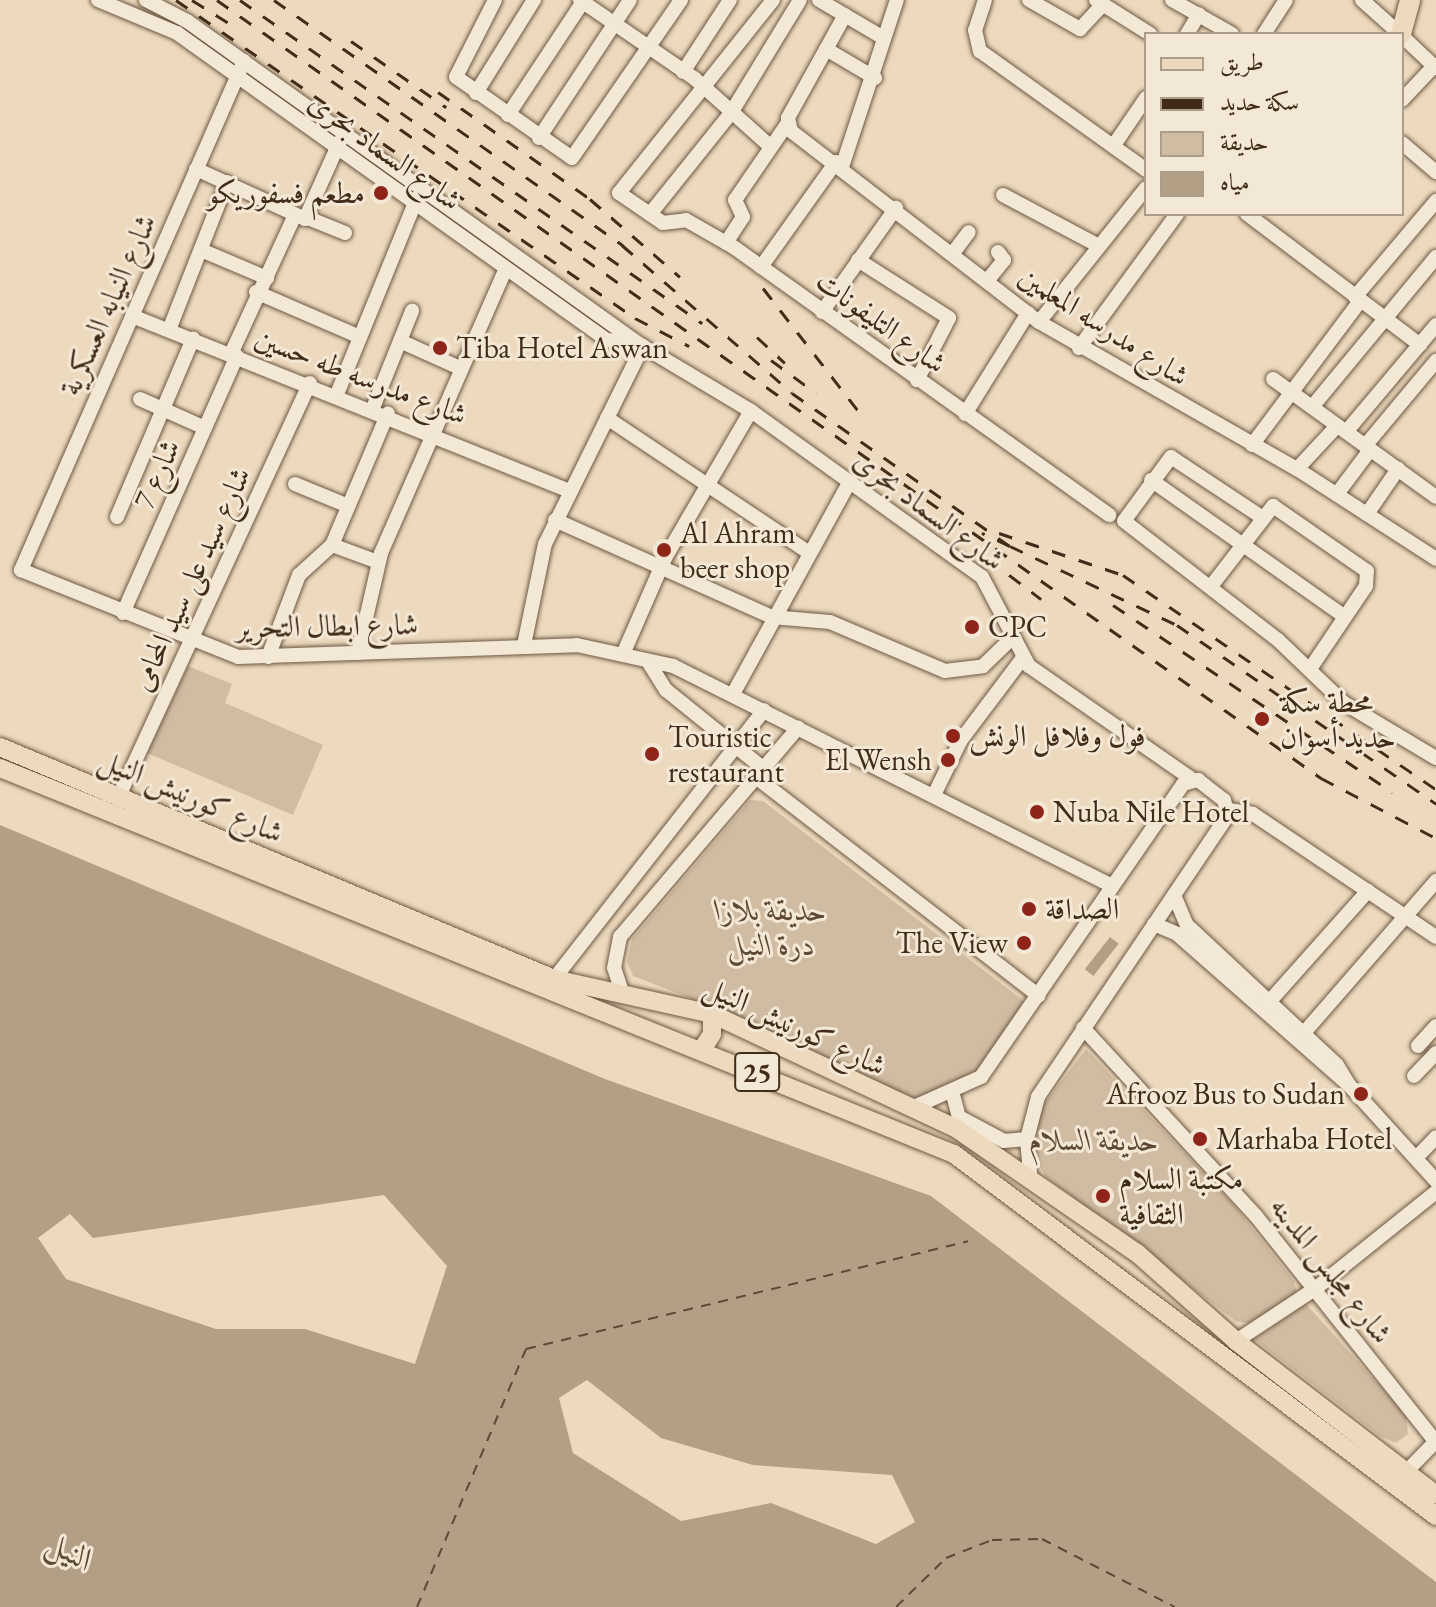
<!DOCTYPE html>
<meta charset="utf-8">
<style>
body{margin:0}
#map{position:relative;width:1436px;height:1607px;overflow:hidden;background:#eddabe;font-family:"EB Garamond",Amiri,serif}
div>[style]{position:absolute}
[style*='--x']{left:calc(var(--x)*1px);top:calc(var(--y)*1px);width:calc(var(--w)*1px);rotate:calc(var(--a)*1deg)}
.green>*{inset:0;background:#d0bca2}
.water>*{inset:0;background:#b39f86;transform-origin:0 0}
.ferry>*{height:2px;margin-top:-1px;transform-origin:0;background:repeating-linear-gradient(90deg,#5e4934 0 10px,transparent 0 18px)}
.roads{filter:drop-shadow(0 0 2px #6c5842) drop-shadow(0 0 2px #6c5842)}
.minor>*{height:14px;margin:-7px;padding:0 7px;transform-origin:7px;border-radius:7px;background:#f3e7d5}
.major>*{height:18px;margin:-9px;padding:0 9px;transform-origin:9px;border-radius:9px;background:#eddabe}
.highway>*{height:20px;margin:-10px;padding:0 10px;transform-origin:10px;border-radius:10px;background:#eddabe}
.rail>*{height:3px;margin-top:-1.5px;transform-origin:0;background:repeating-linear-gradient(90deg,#412c19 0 14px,transparent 0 28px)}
.dots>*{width:22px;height:22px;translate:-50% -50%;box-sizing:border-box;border:4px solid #f3e7d5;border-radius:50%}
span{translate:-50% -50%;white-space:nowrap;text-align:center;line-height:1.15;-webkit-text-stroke:6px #f3e7d5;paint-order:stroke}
.shield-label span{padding:2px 6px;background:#f3e7d5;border:2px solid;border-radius:6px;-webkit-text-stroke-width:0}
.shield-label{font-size:28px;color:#412c19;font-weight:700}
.street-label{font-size:30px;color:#412c19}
.poi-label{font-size:30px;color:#412c19}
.right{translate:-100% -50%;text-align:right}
.left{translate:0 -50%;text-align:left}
.park-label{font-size:30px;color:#5e4934;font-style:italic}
.water-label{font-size:32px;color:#5e4934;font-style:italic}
.legend{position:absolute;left:1144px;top:32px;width:260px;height:184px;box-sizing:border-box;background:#f3e7d5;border:2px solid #ac9c8a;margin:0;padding:10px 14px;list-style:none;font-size:24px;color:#412c19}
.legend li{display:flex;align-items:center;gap:16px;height:40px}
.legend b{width:40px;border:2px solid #ac9c8a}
</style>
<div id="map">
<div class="green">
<i style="clip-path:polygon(188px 666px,232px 684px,225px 703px,323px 745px,293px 815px,147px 753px)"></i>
<i style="clip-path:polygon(750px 800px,763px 801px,1024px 1001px,982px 1069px,915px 1102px,752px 1022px,633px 976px,627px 962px,632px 939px)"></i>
<i style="clip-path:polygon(1086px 1049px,1234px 1205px,1294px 1281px,1297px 1295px,1254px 1323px,1237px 1322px,1045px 1176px,1035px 1158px,1040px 1109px)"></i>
<i style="clip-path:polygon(1306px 1304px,1406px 1415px,1408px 1434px,1396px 1443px,1380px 1436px,1254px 1339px)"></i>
</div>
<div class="water">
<i style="clip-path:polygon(evenodd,0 825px,605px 1079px,931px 1196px,1436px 1582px,1436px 1607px,0 1607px,0 825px,384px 1195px,447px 1266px,415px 1364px,305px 1329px,216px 1329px,66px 1279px,38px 1238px,70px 1214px,93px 1238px,384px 1195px,0 825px,587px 1380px,661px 1438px,753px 1465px,892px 1475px,915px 1522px,876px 1544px,771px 1503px,681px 1521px,573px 1453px,559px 1398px,587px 1380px)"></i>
<i style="left:1110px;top:937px;width:11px;height:41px;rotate:38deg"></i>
</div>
<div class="ferry">
<i style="--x:417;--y:1607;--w:280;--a:-67.1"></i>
<i style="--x:526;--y:1349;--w:455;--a:-13.7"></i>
<i style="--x:896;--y:1607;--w:70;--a:-44.4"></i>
<i style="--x:946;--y:1558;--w:49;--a:-21.4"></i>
<i style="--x:992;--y:1540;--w:50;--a:-1.1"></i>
<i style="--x:1042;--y:1539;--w:149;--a:27.1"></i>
</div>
<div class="roads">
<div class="minor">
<i style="--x:98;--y:0;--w:86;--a:22.7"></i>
<i style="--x:177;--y:33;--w:528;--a:35.53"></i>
<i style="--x:607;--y:340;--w:32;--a:7"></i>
<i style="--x:146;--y:0;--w:46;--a:27.1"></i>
<i style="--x:187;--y:21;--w:556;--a:35.55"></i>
<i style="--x:639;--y:344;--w:131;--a:30.9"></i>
<i style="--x:751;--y:411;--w:284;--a:35.7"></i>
<i style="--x:982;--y:577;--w:101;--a:62.2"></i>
<i style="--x:1029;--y:666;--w:196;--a:34.8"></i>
<i style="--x:495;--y:0;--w:86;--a:116.9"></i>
<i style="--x:456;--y:77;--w:141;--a:34.9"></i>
<i style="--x:572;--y:158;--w:192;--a:-55.4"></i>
<i style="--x:580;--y:0;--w:138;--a:34.4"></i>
<i style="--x:694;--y:78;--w:103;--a:41.9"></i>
<i style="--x:773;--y:0;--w:247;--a:128.6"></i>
<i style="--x:619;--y:193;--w:53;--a:34.3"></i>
<i style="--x:663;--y:223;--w:23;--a:-7"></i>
<i style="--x:686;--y:220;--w:56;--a:29.7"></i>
<i style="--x:735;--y:248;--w:460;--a:35.5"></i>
<i style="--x:819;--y:0;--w:73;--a:30.4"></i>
<i style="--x:985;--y:0;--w:32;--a:108"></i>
<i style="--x:975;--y:30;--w:22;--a:77"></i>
<i style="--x:980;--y:51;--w:204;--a:35.6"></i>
<i style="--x:1029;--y:0;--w:59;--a:29.6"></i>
<i style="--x:1080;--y:29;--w:34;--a:-47"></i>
<i style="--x:1096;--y:0;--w:64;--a:32.2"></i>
<i style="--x:1172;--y:0;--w:69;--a:29.5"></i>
<i style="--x:1362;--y:0;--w:51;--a:41.8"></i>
<i style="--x:845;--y:15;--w:118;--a:119"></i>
<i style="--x:788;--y:118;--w:13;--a:77"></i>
<i style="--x:791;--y:131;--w:313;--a:37.6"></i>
<i style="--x:1039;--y:322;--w:297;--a:29.7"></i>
<i style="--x:1297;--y:469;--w:166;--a:32.9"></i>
<i style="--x:1187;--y:34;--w:23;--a:-59"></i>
<i style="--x:1264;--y:34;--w:40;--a:-57.1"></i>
<i style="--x:1402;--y:36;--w:47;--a:43.3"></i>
<i style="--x:826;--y:49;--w:57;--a:30.6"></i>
<i style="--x:244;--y:61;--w:556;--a:113.66"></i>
<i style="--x:21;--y:570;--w:234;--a:21.8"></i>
<i style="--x:238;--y:657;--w:339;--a:-2"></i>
<i style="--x:577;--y:645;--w:98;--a:12.3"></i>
<i style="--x:673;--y:666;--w:491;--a:26.6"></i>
<i style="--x:683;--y:72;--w:86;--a:-56.9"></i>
<i style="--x:476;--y:93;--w:110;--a:-58.1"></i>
<i style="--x:1402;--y:100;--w:47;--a:-46.7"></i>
<i style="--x:508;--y:115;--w:138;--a:-56.5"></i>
<i style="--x:539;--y:138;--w:165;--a:-56.6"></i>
<i style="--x:1402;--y:143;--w:45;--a:40.5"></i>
<i style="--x:1114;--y:145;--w:57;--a:-55.8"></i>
<i style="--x:842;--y:167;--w:176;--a:-71.8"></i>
<i style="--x:196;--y:169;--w:120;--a:24.6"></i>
<i style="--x:305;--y:219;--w:85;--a:-65.8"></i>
<i style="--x:1003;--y:195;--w:109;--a:28"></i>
<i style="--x:650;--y:214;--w:129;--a:-51.3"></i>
<i style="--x:731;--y:113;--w:132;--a:-58.6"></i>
<i style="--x:1247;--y:214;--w:217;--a:37.1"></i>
<i style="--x:308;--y:218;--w:40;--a:22"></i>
<i style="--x:726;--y:243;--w:31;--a:-57"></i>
<i style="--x:743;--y:217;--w:19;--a:-115"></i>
<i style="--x:735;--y:200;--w:92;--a:-55.6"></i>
<i style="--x:201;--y:250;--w:72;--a:23"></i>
<i style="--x:953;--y:253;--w:26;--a:-53"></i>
<i style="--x:858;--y:260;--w:108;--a:32.5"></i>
<i style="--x:949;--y:318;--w:70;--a:117.3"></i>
<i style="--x:761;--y:267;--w:129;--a:-54.5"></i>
<i style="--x:987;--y:281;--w:27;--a:-51"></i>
<i style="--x:1004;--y:260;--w:10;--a:-127"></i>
<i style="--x:256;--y:292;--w:113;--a:23.4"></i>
<i style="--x:1355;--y:297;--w:126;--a:-49.8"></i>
<i style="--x:822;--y:312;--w:128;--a:-54.6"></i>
<i style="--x:132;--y:316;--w:472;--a:21.8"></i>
<i style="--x:1039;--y:322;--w:171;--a:-51.4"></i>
<i style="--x:169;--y:330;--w:159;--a:-68.6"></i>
<i style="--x:400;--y:341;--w:66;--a:24.2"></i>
<i style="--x:1079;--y:348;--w:166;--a:-53.8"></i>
<i style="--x:231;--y:354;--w:151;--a:-65.3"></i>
<i style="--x:1273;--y:379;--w:201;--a:35.9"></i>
<i style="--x:337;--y:394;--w:212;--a:-67.8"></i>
<i style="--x:140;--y:399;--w:71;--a:24"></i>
<i style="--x:1312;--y:407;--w:195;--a:-50.4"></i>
<i style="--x:373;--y:408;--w:105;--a:-68.1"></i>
<i style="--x:965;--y:414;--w:119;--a:-58"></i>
<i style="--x:607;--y:418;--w:242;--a:33.7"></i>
<i style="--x:1346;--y:432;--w:140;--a:-49.9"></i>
<i style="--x:1252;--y:445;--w:180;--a:-53.1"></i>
<i style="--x:1365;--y:446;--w:111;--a:-50.1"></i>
<i style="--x:1297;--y:469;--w:59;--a:-47.1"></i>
<i style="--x:1151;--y:480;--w:237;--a:35.2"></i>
<i style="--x:295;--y:484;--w:57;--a:22.5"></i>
<i style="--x:1337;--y:494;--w:55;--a:-53.1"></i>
<i style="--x:1367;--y:514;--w:55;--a:-55.4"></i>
<i style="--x:117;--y:517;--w:194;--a:-66.9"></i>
<i style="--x:1263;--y:518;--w:110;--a:-146.5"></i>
<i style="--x:1171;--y:457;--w:79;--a:126.3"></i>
<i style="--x:1124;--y:521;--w:195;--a:37.7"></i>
<i style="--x:1278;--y:640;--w:91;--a:43.7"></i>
<i style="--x:1344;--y:703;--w:107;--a:30.9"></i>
<i style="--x:555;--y:520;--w:238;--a:24.1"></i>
<i style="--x:772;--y:617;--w:58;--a:4.9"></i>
<i style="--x:830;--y:622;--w:125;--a:23.1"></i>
<i style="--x:945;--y:671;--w:38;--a:-7"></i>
<i style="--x:983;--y:666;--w:40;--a:-44"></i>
<i style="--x:332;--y:545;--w:49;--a:20.3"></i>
<i style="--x:1212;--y:585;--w:100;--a:-52.3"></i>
<i style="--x:1273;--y:506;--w:114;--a:34.7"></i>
<i style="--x:1367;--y:571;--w:15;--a:94"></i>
<i style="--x:1366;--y:586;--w:100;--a:124"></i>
<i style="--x:123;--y:613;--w:281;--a:-66.1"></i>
<i style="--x:524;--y:645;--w:103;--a:-78.3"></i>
<i style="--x:545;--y:544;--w:221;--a:-63.7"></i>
<i style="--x:624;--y:652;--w:103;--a:-66.4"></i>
<i style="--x:665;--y:558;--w:170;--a:-59.7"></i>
<i style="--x:358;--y:653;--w:103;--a:-77"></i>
<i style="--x:381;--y:553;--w:309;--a:-66.3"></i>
<i style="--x:268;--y:657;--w:88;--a:-69.3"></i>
<i style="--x:299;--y:575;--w:45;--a:-42.3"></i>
<i style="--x:332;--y:545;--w:143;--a:-67"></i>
<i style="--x:649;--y:663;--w:32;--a:58"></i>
<i style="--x:666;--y:690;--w:127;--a:38.9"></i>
<i style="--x:733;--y:694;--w:241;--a:-61.2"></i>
<i style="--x:757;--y:778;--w:356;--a:37.7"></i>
<i style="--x:935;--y:793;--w:59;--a:-63.9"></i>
<i style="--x:961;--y:740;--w:101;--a:-53"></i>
<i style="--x:119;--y:796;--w:455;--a:-65.2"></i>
<i style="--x:1229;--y:810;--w:24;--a:9"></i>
<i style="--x:1253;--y:814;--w:220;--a:33.9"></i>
<i style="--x:1174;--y:895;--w:33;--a:67"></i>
<i style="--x:1187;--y:925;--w:205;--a:43"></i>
<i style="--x:1337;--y:1065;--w:23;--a:59"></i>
<i style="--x:1154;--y:924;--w:25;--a:23"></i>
<i style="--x:1177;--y:934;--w:229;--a:41.3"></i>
<i style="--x:1349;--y:1085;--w:130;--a:47.8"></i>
<i style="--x:554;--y:979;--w:341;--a:-52"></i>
<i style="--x:622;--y:992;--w:25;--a:-108"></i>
<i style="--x:614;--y:968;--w:32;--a:-79"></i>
<i style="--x:620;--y:937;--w:275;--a:-49.6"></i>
<i style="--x:1269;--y:1002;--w:149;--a:-48.3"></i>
<i style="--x:1083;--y:1028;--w:255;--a:47.4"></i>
<i style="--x:1256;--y:1216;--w:289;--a:51.5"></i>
<i style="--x:1303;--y:1034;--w:203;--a:-49"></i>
<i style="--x:1418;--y:1046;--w:27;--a:-48"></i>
<i style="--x:1414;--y:1076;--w:32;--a:-46"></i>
<i style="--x:953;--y:1095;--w:23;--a:75"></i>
<i style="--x:959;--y:1117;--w:51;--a:28.1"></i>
<i style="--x:1004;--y:1141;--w:23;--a:-5"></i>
<i style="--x:912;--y:1108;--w:76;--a:-24.2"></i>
<i style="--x:981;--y:1077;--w:356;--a:-55.4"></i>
<i style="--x:1183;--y:784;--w:16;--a:-15"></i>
<i style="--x:1198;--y:780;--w:33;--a:38"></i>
<i style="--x:1224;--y:800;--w:16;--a:75"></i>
<i style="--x:1228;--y:815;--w:340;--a:124"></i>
<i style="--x:1038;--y:1097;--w:43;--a:104.7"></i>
<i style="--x:1027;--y:1139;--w:38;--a:85"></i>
<i style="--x:1416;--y:1158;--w:29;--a:-46"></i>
<i style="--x:1236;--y:1341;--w:95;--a:-33.4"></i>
<i style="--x:1315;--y:1289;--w:155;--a:-38.7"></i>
<i style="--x:1406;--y:1472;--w:43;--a:-45.9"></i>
</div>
<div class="major">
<i style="--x:0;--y:747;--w:601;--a:22.72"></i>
<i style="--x:554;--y:979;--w:162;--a:12.5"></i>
<i style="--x:712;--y:1014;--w:271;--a:25.1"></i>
<i style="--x:957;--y:1129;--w:219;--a:34.6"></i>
<i style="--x:1137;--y:1253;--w:132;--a:41.6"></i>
<i style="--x:1236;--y:1341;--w:252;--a:37.6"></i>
<i style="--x:0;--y:768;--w:1029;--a:22.03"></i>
<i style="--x:954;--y:1154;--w:603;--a:36.91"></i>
<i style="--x:701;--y:1051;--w:20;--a:-57"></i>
<i style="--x:712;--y:1034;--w:20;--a:-90"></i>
</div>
<div class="highway">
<i style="--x:1401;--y:34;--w:35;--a:-75"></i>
</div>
</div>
<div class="rail">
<i style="--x:176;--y:0;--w:558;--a:34.71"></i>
<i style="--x:635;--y:318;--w:61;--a:27.4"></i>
<i style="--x:192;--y:0;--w:47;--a:32"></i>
<i style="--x:217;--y:0;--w:1351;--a:35.17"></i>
<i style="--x:1321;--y:778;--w:130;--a:27.6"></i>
<i style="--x:240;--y:0;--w:564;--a:34.96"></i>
<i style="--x:274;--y:0;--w:426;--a:35.1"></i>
<i style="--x:622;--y:245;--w:225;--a:41"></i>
<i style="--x:792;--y:393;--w:266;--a:35.1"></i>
<i style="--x:1010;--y:546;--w:31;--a:-155"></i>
<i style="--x:351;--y:41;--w:116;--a:34.8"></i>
<i style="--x:438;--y:92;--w:186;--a:35.1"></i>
<i style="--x:590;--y:199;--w:119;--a:40.9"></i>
<i style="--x:763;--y:288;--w:165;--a:52.2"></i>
<i style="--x:757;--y:337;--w:38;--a:43"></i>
<i style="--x:771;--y:360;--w:56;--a:36.3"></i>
<i style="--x:999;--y:533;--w:131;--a:18.7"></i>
<i style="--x:1123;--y:575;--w:379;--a:34.4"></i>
<i style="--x:1010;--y:546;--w:185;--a:25.3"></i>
<i style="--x:1177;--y:625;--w:315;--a:34.6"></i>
<i style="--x:987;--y:558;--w:68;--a:37.2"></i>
<i style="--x:1113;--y:605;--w:336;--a:33.8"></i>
</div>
<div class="dots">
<i style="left:381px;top:193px;background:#8f2418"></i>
<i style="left:440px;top:348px;background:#8f2418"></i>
<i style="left:664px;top:550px;background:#8f2418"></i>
<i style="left:972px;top:627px;background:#8f2418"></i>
<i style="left:1262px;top:719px;background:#8f2418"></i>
<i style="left:953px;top:736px;background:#8f2418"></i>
<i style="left:652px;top:754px;background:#8f2418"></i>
<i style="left:948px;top:760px;background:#8f2418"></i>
<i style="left:1037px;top:812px;background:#8f2418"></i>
<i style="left:1029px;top:909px;background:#8f2418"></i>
<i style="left:1024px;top:943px;background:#8f2418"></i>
<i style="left:1361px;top:1094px;background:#8f2418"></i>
<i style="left:1200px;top:1139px;background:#8f2418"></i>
<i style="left:1103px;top:1196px;background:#8f2418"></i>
</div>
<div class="shield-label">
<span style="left:757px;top:1072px">25</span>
</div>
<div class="street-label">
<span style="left:385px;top:151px;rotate:36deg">شارع السماد بحرى</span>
<span style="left:108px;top:305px;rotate:-66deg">شارع النيابه العسكرية</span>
<span style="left:881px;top:322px;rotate:36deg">شارع التليفونات</span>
<span style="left:1104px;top:326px;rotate:33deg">شارع مدرسه المعلمين</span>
<span style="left:361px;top:376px;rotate:21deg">شارع مدرسه طه حسين</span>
<span style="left:157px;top:474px;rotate:-66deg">شارع 7</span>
<span style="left:929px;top:510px;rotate:37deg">شارع السماد بحرى</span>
<span style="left:191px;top:579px;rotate:-65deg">شارع سيد على سيد المحامى</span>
<span style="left:327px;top:626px;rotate:-1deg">شارع ابطال التحرير</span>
<span style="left:191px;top:796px;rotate:23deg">شارع كورنيش النيل</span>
<span style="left:795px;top:1026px;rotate:25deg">شارع كورنيش النيل</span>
<span style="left:1331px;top:1270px;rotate:52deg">شارع مجلس المدينه</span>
</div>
<div class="poi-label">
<span class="right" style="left:365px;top:193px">مطعم فسفوريكو</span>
<span class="left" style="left:456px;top:348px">Tiba Hotel Aswan</span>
<span class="left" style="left:680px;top:550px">Al Ahram<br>beer shop</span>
<span class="left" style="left:988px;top:627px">CPC</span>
<span class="left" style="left:1280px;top:719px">محطة سكة<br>حديد أسوان</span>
<span class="left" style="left:969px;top:736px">فول وفلافل الونش</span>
<span class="left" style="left:668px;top:754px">Touristic<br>restaurant</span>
<span class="right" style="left:932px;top:760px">El Wensh</span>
<span class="left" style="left:1053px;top:812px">Nuba Nile Hotel</span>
<span class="left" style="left:1045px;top:909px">الصداقة</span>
<span class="right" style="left:1008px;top:943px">The View</span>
<span class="right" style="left:1345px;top:1094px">Afrooz Bus to Sudan</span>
<span class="left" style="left:1216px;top:1139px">Marhaba Hotel</span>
<span class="left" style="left:1119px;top:1196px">مكتبة السلام<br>الثقافية</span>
</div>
<div class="park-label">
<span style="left:771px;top:927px">حديقة بلازا<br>درة النيل</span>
<span style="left:1094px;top:1140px">حديقة السلام</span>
</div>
<div class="water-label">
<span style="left:70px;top:1551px;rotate:28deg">النيل</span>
</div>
<ul class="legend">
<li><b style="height:10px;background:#eddabe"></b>طريق</li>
<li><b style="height:10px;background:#412c19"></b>سكة حديد</li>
<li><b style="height:22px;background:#d0bca2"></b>حديقة</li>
<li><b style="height:22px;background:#b39f86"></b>مياه</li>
</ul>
</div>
